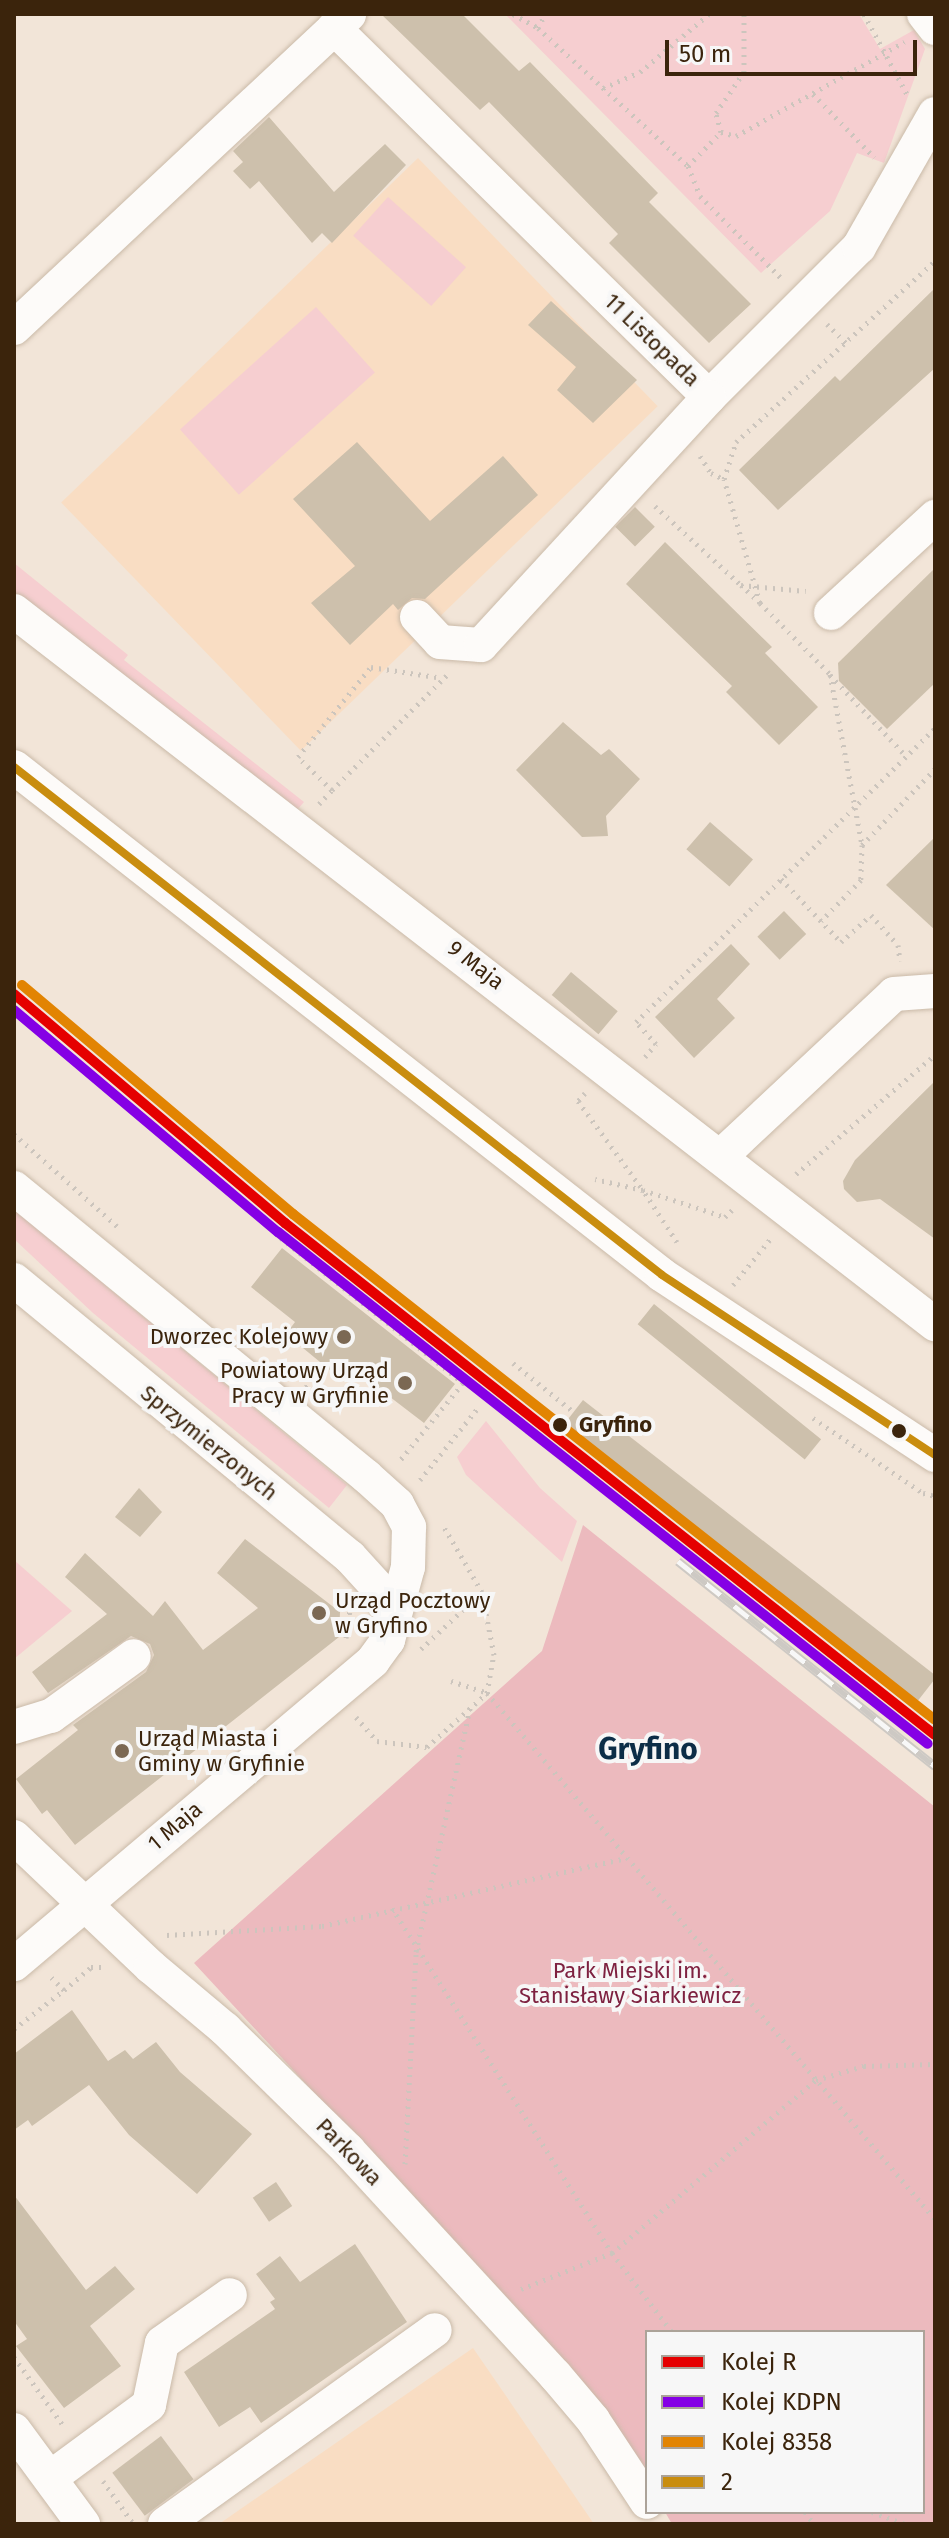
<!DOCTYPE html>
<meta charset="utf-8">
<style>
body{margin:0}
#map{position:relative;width:949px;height:2538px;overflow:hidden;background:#f2e5d8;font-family:"Fira Sans",sans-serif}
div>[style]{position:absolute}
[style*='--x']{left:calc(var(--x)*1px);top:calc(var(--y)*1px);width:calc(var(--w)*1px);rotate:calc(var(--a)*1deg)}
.built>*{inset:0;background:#f9ddc3;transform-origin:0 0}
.green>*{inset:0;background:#f6ced0;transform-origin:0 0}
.forest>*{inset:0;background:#ecbabe}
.building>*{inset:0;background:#cdc0ac;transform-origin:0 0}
.path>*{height:5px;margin-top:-2.5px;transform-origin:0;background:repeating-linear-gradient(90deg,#ccc5bd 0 2px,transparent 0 8px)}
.roads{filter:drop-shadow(0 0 2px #cabaa8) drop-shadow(0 0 2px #cabaa8)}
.minor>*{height:34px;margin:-17px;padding:0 17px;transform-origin:17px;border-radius:17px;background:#fdfbf9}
.rail>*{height:9px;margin-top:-4.5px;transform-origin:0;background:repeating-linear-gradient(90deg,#f7f7f7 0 18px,#cdc9c4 0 36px);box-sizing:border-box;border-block:2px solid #cdc9c4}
.bus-1>*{height:8px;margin:-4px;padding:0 4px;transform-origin:4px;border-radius:4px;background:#c98d0f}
.rail-1>*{height:10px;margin:-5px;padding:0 5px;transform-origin:5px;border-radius:5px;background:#e50000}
.rail-2>*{height:10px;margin:-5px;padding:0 5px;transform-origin:5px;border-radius:5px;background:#8500e5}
.rail-3>*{height:10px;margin:-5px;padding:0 5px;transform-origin:5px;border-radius:5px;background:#e28402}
.dots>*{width:22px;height:22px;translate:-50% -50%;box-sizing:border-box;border:4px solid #f7f7f7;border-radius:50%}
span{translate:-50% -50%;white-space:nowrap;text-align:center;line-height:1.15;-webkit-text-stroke:8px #f7f7f7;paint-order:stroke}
.street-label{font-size:22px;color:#3b240c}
.poi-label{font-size:22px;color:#3b240c}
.right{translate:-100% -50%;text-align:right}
.left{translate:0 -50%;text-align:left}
.stop-label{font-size:22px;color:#3b240c;font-weight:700}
.park-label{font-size:22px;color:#7e2140}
.district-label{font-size:30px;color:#0c2d47;font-weight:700}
.frame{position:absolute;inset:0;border:16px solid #3b240c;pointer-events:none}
.legend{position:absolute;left:645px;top:2330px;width:280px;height:184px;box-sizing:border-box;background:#f7f7f7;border:2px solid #aca399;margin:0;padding:10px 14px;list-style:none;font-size:24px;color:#3b240c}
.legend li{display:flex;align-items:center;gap:16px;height:40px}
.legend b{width:40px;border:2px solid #aca399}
.scale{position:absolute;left:665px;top:40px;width:252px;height:36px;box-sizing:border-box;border:4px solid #3b240c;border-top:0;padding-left:10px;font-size:24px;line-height:28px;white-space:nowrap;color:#3b240c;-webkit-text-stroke:6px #f7f7f7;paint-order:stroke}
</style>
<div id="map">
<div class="built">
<i style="left:418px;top:158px;width:345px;height:496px;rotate:46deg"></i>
<i style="clip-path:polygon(473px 2348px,594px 2524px,219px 2524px)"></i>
</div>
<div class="green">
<i style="clip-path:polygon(505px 14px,859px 14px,880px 49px,914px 30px,925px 49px,884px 163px,857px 153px,830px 211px,761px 273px)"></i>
<i style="left:388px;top:197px;width:105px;height:52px;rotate:42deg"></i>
<i style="left:316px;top:307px;width:88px;height:183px;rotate:48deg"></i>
<i style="clip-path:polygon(14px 563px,128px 655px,124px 660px,304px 802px,297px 810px,14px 594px)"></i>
<i style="clip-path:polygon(14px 1189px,106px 1286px,347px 1485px,329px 1508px,93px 1313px,14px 1239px)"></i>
<i style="clip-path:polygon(486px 1421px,540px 1488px,577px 1521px,562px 1562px,466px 1475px,457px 1457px)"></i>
<i style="clip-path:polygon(14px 1560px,72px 1611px,14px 1659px)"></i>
</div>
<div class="forest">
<i style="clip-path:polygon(583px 1525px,935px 1807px,935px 2524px,672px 2524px,665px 2512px,923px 2512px,923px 2332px,647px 2332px,647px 2481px,433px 2221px,194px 1963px,542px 1651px)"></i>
</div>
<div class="building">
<i style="clip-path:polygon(381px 14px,462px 14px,519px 71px,530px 62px,658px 193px,649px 202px,751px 304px,709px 343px,609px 243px,618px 234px,489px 102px,480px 110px)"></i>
<i style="clip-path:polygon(269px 117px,334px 192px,385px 144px,406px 165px,332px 243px,322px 233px,312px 243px,259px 181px,250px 189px,233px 171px,243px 162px,233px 151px)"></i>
<i style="clip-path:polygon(935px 288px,935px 368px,778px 510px,739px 470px,835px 376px,840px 381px)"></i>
<i style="clip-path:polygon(551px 301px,637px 380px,593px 423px,557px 390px,576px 367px,528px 325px)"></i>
<i style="clip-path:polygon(357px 442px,430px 521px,503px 456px,538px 495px,425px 599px,412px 598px,398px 610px,393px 604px,350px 645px,311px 603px,355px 566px,293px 499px)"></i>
<i style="left:635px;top:507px;width:28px;height:28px;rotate:45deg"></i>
<i style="clip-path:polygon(665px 542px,772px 647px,765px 653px,818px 707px,779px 745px,726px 692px,732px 686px,626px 584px)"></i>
<i style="clip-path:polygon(935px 568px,935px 683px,887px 729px,839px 681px,838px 663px)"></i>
<i style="clip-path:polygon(563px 722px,601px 755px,609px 749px,640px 779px,606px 816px,608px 836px,582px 837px,516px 770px)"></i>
<i style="left:710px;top:822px;width:57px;height:36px;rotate:41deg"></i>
<i style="clip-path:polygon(935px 837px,935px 930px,886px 885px)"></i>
<i style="left:784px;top:911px;width:32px;height:37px;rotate:46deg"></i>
<i style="clip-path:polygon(731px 944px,750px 964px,717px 999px,735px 1018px,694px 1058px,655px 1017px)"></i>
<i style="left:571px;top:972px;width:61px;height:30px;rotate:40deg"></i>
<i style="clip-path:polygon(935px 1081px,935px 1239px,880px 1199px,857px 1202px,844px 1189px,843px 1181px,855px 1160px)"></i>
<i style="clip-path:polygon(282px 1248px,455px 1384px,424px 1423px,347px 1364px,337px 1376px,286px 1334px,295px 1322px,251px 1287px)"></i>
<i style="left:654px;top:1304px;width:215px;height:26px;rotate:39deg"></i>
<i style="left:583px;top:1400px;width:449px;height:33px;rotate:38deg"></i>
<i style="clip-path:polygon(139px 1488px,162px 1512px,140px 1537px,115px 1517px)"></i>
<i style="clip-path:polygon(245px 1539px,340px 1612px,339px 1637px,75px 1845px,47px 1810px,42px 1814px,16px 1779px,78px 1730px,73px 1725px,146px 1672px,154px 1655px,150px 1644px,131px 1636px,48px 1693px,32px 1672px,107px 1614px,65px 1577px,85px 1553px,153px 1616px,165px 1601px,203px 1650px,258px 1608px,217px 1573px)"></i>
<i style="clip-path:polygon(72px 2010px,108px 2061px,125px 2050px,133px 2059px,156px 2042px,180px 2072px,252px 2134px,197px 2194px,129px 2135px,89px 2085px,32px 2126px,28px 2120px,14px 2130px,14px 2054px)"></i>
<i style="left:276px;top:2182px;width:29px;height:28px;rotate:56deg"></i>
<i style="clip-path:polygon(14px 2195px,86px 2290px,115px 2266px,135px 2289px,90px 2326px,121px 2366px,64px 2408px,16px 2346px,27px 2339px,14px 2321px)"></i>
<i style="clip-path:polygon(355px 2244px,407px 2322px,261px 2423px,250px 2407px,219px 2427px,184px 2372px,275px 2309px,270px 2302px,275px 2299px,256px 2274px,280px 2256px,300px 2282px)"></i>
<i style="left:161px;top:2436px;width:54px;height:61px;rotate:53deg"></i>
</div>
<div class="path">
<i style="--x:513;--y:14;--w:29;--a:29"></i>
<i style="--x:538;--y:28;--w:204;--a:42.6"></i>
<i style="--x:688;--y:166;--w:32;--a:68"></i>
<i style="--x:700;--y:196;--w:118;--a:45.3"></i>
<i style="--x:864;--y:14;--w:95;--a:61.8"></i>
<i style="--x:538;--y:28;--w:16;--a:-63"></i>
<i style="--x:603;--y:88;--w:40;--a:-23.4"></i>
<i style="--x:640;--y:72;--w:90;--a:-40"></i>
<i style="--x:813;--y:94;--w:88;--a:45.9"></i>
<i style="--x:721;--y:132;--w:20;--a:-105"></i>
<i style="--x:716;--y:113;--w:50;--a:-55.7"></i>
<i style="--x:744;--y:72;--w:58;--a:-90"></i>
<i style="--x:688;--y:166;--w:47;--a:-45.9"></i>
<i style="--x:721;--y:132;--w:16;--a:15"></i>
<i style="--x:736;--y:136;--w:193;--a:-29.2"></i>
<i style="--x:827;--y:324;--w:28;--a:45"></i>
<i style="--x:700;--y:456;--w:20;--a:57"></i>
<i style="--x:711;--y:473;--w:14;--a:25"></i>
<i style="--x:655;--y:506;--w:117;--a:42.6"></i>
<i style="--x:741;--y:585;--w:65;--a:5.3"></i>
<i style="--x:741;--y:585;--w:26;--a:43"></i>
<i style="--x:760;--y:603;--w:129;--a:-106.2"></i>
<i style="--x:724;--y:479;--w:39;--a:-72"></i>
<i style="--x:736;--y:442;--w:269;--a:-42.3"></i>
<i style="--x:760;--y:603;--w:100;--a:45.4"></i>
<i style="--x:830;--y:674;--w:174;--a:79.4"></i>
<i style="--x:862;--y:845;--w:35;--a:92"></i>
<i style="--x:861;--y:880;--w:57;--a:134.3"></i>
<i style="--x:830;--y:675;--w:111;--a:46.8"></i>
<i style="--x:332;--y:790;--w:163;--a:-45"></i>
<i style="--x:319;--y:804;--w:19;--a:-47"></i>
<i style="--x:332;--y:790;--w:47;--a:-135.9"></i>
<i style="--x:298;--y:757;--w:116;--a:-51"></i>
<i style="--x:371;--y:667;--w:66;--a:8.7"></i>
<i style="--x:862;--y:845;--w:105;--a:-46.2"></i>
<i style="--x:781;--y:879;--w:87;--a:46.4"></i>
<i style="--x:841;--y:942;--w:40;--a:-42"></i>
<i style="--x:871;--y:915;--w:40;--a:48"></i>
<i style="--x:898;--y:945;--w:16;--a:83"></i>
<i style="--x:645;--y:1057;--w:17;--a:-50"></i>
<i style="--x:656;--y:1044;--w:30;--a:-132"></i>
<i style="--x:636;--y:1022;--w:419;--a:-44.5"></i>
<i style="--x:585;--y:1093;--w:11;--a:131"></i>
<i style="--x:578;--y:1101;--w:110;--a:53.9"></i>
<i style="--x:643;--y:1190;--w:49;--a:-167.1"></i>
<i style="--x:14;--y:1134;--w:140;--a:41.8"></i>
<i style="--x:796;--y:1174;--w:183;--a:-40.6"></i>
<i style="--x:281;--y:1238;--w:233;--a:38.5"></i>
<i style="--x:463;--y:1383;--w:103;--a:129.1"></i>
<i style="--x:677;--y:1242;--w:62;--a:-123.2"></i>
<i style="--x:643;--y:1190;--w:86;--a:18.2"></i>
<i style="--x:725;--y:1217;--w:10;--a:-45"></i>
<i style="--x:733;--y:1285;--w:62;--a:-50.9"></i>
<i style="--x:513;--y:1363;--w:80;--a:38.9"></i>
<i style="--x:306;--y:1387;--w:29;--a:-54"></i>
<i style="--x:813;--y:1418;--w:133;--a:34.3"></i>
<i style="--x:923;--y:1493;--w:12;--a:14"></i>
<i style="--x:420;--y:1480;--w:91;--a:-51.2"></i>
<i style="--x:346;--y:1638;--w:29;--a:-82"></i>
<i style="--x:421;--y:1649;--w:83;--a:-43.1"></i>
<i style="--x:451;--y:1681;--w:38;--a:18"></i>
<i style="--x:487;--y:1693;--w:691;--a:49.58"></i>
<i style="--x:356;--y:1717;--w:32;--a:49"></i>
<i style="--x:377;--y:1741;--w:50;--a:6.8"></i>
<i style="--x:427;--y:1747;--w:81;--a:-42"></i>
<i style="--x:487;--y:1693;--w:39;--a:-80"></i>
<i style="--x:494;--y:1655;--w:64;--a:-100.8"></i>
<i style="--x:482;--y:1592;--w:75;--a:-120.3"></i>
<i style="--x:392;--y:1908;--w:409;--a:57.5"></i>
<i style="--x:612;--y:2253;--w:99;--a:52.8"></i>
<i style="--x:167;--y:1935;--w:155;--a:-3.3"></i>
<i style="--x:322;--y:1926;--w:312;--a:-12.6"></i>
<i style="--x:64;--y:1990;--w:35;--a:-40"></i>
<i style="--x:91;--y:1967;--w:11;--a:0"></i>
<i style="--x:14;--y:2029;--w:63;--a:-38"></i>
<i style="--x:64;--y:1990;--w:20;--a:-135"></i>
<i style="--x:405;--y:2164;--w:212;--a:-87"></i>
<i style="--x:416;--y:1952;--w:250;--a:-77.5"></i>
<i style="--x:521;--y:2289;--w:98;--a:-21.6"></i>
<i style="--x:612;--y:2253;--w:267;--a:-40.3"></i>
<i style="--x:816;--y:2080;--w:50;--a:-16.3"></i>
<i style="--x:864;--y:2066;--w:71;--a:-1.6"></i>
<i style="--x:14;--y:2357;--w:87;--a:54.3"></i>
<i style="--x:103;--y:2481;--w:50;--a:54.7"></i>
<i style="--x:805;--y:2512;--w:15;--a:53"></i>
<i style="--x:872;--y:2512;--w:35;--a:20"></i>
</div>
<div class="roads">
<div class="minor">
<i style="--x:924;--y:14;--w:18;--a:52"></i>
<i style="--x:334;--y:28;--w:526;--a:44.54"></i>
<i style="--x:709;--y:397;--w:212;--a:-45"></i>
<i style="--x:859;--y:247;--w:153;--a:-60.3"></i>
<i style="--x:14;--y:328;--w:459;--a:-43.1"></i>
<i style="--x:14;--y:611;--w:1165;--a:37.75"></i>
<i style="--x:831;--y:613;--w:142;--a:-42.7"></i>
<i style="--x:417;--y:617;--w:34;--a:47"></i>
<i style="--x:440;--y:642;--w:41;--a:4.2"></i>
<i style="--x:481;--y:645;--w:337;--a:-47.4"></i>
<i style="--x:14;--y:767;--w:823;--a:38.09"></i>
<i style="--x:662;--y:1275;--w:327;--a:33.4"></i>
<i style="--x:720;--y:1157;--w:238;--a:-43.1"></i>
<i style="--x:894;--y:994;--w:41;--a:-4.2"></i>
<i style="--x:14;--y:1188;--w:455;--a:39.3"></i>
<i style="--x:366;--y:1476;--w:42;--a:42.1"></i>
<i style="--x:397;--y:1504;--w:26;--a:62"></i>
<i style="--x:409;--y:1527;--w:40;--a:91.4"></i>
<i style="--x:408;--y:1567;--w:76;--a:105.3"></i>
<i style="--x:388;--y:1640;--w:26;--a:126"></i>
<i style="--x:373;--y:1661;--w:470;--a:139.8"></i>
<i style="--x:14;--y:1280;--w:435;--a:39.5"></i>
<i style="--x:350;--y:1557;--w:45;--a:47.7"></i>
<i style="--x:380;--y:1590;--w:29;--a:65"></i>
<i style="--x:14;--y:1727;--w:39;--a:-17"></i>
<i style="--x:51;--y:1716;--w:102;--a:-35.9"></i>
<i style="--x:14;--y:1837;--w:189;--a:43.5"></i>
<i style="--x:151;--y:1967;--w:97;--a:40"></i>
<i style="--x:225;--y:2029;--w:173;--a:44.5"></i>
<i style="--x:348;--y:2150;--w:306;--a:47.4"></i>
<i style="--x:555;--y:2375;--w:59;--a:49.8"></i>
<i style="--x:593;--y:2420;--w:98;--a:56.6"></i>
<i style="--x:14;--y:2430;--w:117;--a:53.7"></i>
<i style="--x:50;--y:2478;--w:123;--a:-36.4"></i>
<i style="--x:149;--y:2405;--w:63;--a:-78.2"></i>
<i style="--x:162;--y:2343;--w:83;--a:-35.2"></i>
<i style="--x:165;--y:2524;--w:332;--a:-35.7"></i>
</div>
</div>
<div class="rail">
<i style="--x:678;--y:1561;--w:329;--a:38.6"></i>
</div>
<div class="bus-1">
<i style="--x:14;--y:767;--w:823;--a:38.09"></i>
<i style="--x:662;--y:1275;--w:327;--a:33.4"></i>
</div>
<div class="rail-1">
<i style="--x:14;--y:994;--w:355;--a:40.2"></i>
<i style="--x:285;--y:1223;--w:827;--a:38.23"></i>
</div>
<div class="rail-2">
<i style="--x:14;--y:1010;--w:345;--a:40.1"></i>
<i style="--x:278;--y:1232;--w:827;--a:38.23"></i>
</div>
<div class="rail-3">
<i style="--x:22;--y:985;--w:355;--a:40.2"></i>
<i style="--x:293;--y:1214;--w:817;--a:38.24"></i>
</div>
<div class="dots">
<i style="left:344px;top:1337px;background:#7b6853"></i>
<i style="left:405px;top:1383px;background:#7b6853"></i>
<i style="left:560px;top:1425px;background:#3b240c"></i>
<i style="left:899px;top:1431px;background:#3b240c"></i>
<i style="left:319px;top:1613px;background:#7b6853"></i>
<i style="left:122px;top:1751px;background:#7b6853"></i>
</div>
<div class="street-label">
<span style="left:652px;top:340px;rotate:44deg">11 Listopada</span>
<span style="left:476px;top:965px;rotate:38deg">9 Maja</span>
<span style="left:209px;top:1443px;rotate:39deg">Sprzymierzonych</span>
<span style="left:175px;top:1826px;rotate:-40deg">1 Maja</span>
<span style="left:349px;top:2152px;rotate:46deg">Parkowa</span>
</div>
<div class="poi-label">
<span class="right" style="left:328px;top:1337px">Dworzec Kolejowy</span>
<span class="right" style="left:389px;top:1383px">Powiatowy Urząd<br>Pracy w Gryfinie</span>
<span class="left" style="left:335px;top:1613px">Urząd Pocztowy<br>w Gryfino</span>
<span class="left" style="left:138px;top:1751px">Urząd Miasta i<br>Gminy w Gryfinie</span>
</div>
<div class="stop-label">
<span class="left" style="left:579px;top:1425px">Gryfino</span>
</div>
<div class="park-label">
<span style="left:630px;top:1983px">Park Miejski im.<br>Stanisławy Siarkiewicz</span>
</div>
<div class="district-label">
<span style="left:648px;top:1749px">Gryfino</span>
</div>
<div class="frame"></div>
<ul class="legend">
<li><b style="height:10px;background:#e50000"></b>Kolej R</li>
<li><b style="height:10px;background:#8500e5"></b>Kolej KDPN</li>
<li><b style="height:10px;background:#e28402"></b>Kolej 8358</li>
<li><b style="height:10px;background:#c98d0f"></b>2</li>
</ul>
<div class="scale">50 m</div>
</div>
